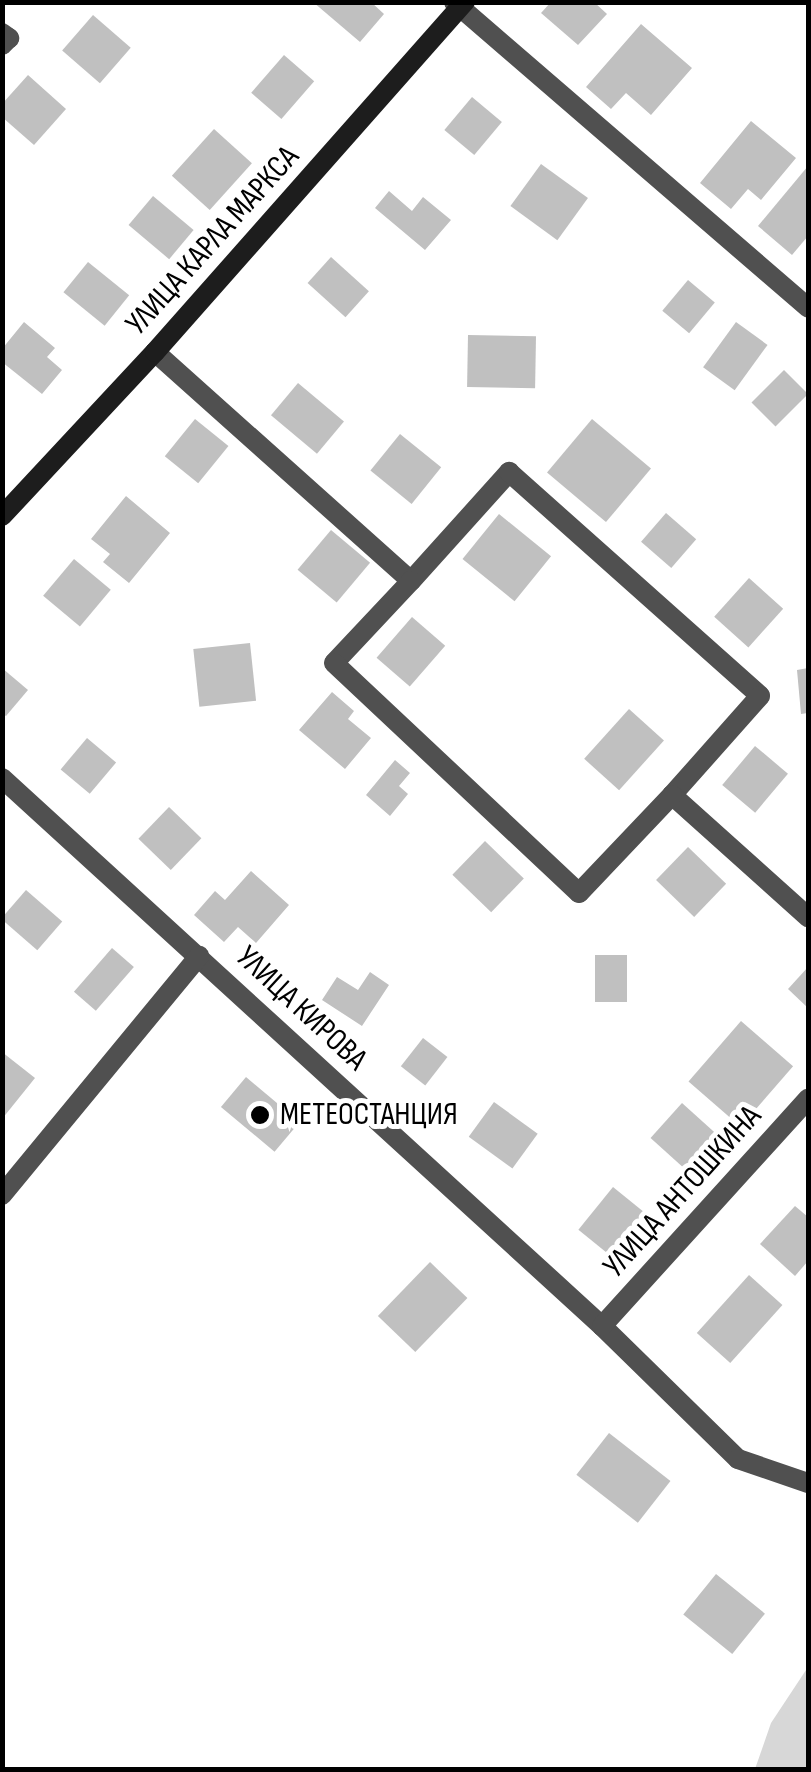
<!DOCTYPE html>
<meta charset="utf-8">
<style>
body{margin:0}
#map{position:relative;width:811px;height:1772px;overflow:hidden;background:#fff;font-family:"Sofia Sans Condensed",sans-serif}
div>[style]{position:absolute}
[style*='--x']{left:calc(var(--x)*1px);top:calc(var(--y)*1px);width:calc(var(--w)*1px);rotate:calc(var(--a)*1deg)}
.green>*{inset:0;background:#d7d7d7}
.building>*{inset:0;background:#c0c0c0;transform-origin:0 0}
.street>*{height:20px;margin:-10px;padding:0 10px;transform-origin:10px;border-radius:10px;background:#505050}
.secondary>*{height:20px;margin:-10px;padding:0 10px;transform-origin:10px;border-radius:10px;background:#1d1d1d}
.dots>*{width:28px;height:28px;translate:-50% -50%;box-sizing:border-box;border:5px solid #fff;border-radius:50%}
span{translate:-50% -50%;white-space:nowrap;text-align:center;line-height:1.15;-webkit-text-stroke:10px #fff;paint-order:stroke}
.street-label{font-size:32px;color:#000}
.poi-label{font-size:32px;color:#000}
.left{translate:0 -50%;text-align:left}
.frame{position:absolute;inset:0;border:5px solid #000;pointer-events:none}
</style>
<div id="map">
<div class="green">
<i style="clip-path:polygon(808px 1667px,808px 1769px,755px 1769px,771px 1723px)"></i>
</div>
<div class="building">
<i style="clip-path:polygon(313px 2px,371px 2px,384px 14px,360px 42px)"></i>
<i style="clip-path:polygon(551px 2px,594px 2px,607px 14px,578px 45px,541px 13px)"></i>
<i style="left:93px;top:15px;width:50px;height:47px;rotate:41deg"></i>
<i style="clip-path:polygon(641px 24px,692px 68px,651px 115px,626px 93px,611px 109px,586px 87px)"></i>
<i style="left:284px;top:55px;width:40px;height:50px;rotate:41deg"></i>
<i style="clip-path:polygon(28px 75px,66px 109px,34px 145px,2px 117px,2px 104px)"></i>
<i style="left:472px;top:97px;width:39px;height:43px;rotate:40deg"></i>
<i style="clip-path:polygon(751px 121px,796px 158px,761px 200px,748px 189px,731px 209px,700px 183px)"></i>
<i style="left:214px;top:129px;width:51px;height:63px;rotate:42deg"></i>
<i style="left:541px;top:164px;width:58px;height:52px;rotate:36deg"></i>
<i style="clip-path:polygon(808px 166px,808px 236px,792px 255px,758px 226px)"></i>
<i style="clip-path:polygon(389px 191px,412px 211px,423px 197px,451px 220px,425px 250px,375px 208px)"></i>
<i style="left:153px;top:196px;width:53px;height:38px;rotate:40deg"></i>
<i style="left:331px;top:257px;width:51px;height:35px;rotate:42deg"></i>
<i style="left:88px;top:262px;width:53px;height:39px;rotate:39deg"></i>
<i style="left:688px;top:280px;width:35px;height:40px;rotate:40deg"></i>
<i style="clip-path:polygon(24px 322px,55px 348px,47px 357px,62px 370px,42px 394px,2px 362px,2px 349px)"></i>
<i style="left:736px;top:322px;width:39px;height:56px;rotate:36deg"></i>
<i style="left:468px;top:335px;width:68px;height:52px;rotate:1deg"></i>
<i style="left:784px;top:370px;width:34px;height:46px;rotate:45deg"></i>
<i style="left:298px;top:383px;width:60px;height:42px;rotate:40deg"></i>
<i style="left:195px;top:419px;width:43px;height:48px;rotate:39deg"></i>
<i style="left:592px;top:419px;width:77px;height:70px;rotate:40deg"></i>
<i style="left:400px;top:434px;width:53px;height:47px;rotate:39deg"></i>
<i style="clip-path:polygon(126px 496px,170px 533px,129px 583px,103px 562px,110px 554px,91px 539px)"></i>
<i style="left:666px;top:513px;width:40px;height:38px;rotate:41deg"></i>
<i style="left:499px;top:514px;width:67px;height:58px;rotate:39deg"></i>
<i style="left:331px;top:530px;width:51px;height:52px;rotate:40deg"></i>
<i style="left:74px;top:559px;width:48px;height:48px;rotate:40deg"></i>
<i style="left:749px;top:578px;width:46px;height:52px;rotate:42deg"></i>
<i style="left:412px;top:617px;width:44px;height:54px;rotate:41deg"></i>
<i style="left:250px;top:643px;width:58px;height:57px;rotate:84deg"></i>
<i style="clip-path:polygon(2px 668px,28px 690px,6px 716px,2px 714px)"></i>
<i style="clip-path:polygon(808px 668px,808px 713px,801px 714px,797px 670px)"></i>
<i style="clip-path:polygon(332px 692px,354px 711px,348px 719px,371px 738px,345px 769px,299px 730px)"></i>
<i style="left:629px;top:709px;width:47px;height:67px;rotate:42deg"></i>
<i style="left:87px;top:738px;width:38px;height:41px;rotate:40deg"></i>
<i style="left:755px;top:746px;width:43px;height:51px;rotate:40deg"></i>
<i style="clip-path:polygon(395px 760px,410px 773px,399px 786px,408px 794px,390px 816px,366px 795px)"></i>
<i style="left:169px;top:807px;width:45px;height:44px;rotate:44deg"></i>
<i style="left:485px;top:841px;width:54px;height:47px;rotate:44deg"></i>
<i style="left:688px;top:847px;width:53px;height:46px;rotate:44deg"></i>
<i style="clip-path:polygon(251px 871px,289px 905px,256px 943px,238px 927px,224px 942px,194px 915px,215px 891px,225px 900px)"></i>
<i style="left:26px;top:890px;width:48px;height:38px;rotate:41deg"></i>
<i style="left:112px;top:948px;width:29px;height:58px;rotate:41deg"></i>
<i style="left:627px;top:955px;width:47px;height:32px;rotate:90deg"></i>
<i style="clip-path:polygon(808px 967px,808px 1008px,788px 989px)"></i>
<i style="clip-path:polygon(370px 972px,389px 985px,362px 1026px,322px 1000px,337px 977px,358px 990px)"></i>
<i style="left:741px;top:1021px;width:69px;height:80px;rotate:41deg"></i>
<i style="left:423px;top:1038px;width:31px;height:36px;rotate:38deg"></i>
<i style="clip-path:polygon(2px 1052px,35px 1078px,2px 1119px)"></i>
<i style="left:246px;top:1077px;width:70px;height:39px;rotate:40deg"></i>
<i style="left:494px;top:1102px;width:54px;height:43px;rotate:36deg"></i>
<i style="left:682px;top:1103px;width:50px;height:47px;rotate:42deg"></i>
<i style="left:613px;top:1187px;width:54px;height:55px;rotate:39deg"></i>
<i style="clip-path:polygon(795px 1206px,808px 1217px,808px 1261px,795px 1276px,760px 1244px)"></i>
<i style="left:430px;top:1262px;width:52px;height:75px;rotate:44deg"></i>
<i style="left:749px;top:1275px;width:45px;height:78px;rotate:42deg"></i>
<i style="left:609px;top:1433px;width:78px;height:53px;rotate:38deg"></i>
<i style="left:716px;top:1574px;width:63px;height:52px;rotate:39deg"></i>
</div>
<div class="street">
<i style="--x:454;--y:2;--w:468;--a:40.8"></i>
<i style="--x:2;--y:33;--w:9;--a:36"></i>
<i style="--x:9;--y:38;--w:10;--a:135"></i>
<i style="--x:155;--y:352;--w:343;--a:41.8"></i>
<i style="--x:411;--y:581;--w:147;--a:-48"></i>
<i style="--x:509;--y:472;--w:336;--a:41.7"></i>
<i style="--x:760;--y:696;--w:132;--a:131.6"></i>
<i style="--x:672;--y:795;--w:183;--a:41.9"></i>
<i style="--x:411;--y:581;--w:112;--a:133.2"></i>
<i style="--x:334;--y:663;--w:336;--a:43.2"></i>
<i style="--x:579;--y:893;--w:135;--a:-46.5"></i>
<i style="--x:2;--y:778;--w:813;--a:42.41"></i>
<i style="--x:602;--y:1326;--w:190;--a:44.4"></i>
<i style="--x:738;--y:1459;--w:74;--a:18.9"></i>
<i style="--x:2;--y:1195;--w:310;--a:-50.5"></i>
<i style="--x:602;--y:1326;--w:307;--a:-47.8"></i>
</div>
<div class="secondary">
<i style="--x:2;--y:516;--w:224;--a:-47"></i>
<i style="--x:155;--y:352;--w:468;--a:-48.5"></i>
</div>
<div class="dots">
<i style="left:260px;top:1115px;background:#000"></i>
</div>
<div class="street-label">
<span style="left:213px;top:241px;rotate:-48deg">УЛИЦА КАРЛА МАРКСА</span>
<span style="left:301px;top:1009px;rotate:43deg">УЛИЦА КИРОВА</span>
<span style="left:683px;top:1192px;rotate:-48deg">УЛИЦА АНТОШКИНА</span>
</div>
<div class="poi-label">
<span class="left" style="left:280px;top:1115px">МЕТЕОСТАНЦИЯ</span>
</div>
<div class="frame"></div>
</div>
